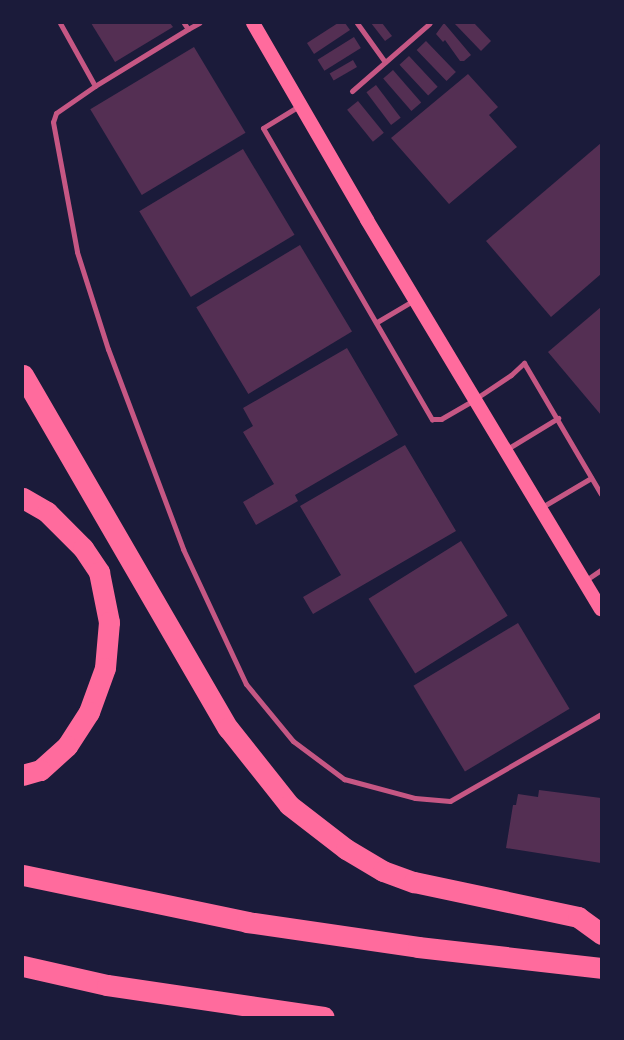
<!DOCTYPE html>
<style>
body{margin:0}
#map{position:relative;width:624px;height:1040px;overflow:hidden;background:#1b1b3a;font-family:Mulish,sans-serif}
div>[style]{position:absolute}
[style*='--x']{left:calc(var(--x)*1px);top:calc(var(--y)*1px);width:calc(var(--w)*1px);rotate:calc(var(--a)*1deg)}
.building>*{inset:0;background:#542f53;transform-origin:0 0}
.service>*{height:5px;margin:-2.5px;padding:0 2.5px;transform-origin:2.5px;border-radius:2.5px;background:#c65784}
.secondary>*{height:14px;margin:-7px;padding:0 7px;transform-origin:7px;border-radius:7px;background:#ff6b9d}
.motorway>*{height:21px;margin:-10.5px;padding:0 10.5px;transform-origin:10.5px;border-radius:10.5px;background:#ff6b9d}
span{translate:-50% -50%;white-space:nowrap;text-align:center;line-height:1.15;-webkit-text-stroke:7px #1b1b3a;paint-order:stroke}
.frame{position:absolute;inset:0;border:24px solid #1b1b3a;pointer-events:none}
</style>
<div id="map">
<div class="building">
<i style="clip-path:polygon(91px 23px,170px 23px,173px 27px,115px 62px)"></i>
<i style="clip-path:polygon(338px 23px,345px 23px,350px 30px,314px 54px,307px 43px)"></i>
<i style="clip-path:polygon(371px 23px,382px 23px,392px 36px,385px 41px)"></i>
<i style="clip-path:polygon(444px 23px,471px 55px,464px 61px,460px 61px,445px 40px,443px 42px,436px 34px)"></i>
<i style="clip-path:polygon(454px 23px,474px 23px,491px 41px,481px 51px)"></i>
<i style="left:354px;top:37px;width:13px;height:43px;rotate:58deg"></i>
<i style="left:426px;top:41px;width:43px;height:13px;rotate:46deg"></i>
<i style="left:194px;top:47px;width:100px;height:121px;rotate:59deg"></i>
<i style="left:409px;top:56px;width:42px;height:13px;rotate:47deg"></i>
<i style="left:353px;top:60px;width:8px;height:27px;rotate:60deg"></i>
<i style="left:393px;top:70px;width:43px;height:13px;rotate:49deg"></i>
<i style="clip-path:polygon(468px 74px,498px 107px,489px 115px,517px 147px,449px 204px,391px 138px)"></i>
<i style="left:376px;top:85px;width:41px;height:12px;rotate:53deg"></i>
<i style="left:358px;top:101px;width:41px;height:14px;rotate:51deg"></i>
<i style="clip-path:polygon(601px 143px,601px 274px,551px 317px,486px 241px)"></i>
<i style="left:243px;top:149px;width:100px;height:121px;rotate:59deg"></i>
<i style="left:300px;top:245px;width:101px;height:121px;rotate:59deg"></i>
<i style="clip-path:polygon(601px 307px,601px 415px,548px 352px)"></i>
<i style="clip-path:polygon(347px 348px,398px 435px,295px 495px,298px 501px,256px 525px,243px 502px,274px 484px,243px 432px,253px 426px,243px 408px)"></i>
<i style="clip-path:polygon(405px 445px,456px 531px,313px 614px,303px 597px,341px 575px,300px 506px)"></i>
<i style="left:461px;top:541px;width:88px;height:109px;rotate:58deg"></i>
<i style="left:518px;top:623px;width:100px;height:122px;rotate:59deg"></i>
<i style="clip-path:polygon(539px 790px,601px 798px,601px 863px,506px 848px,513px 805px,516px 805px,518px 794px,538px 797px)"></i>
</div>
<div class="service">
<i style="--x:60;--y:23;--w:72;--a:60.9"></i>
<i style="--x:184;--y:23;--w:7;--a:56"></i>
<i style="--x:188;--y:29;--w:13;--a:-29"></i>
<i style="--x:357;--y:23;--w:48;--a:54.3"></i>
<i style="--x:188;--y:29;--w:109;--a:148.5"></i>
<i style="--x:95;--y:86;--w:47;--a:145.3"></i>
<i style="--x:56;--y:113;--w:9;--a:108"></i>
<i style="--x:53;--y:122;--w:132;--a:79.5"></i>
<i style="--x:77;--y:252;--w:102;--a:72.3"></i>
<i style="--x:108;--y:349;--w:214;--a:69.4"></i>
<i style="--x:183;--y:549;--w:149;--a:65"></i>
<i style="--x:246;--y:684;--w:74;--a:50.5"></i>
<i style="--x:293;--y:741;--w:64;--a:36.7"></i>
<i style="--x:344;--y:779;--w:73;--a:15"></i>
<i style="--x:415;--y:798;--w:35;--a:5"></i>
<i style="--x:450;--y:801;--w:174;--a:-29.9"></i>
<i style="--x:352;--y:91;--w:103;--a:-41.1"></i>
<i style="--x:299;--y:106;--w:42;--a:148.6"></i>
<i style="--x:263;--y:128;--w:337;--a:59.9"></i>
<i style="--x:432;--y:419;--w:9;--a:0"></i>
<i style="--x:441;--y:419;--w:39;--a:-30"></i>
<i style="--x:475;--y:399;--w:43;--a:-33.7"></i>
<i style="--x:511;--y:375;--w:18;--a:-43"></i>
<i style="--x:524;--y:363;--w:152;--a:59.6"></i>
<i style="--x:377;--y:322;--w:43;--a:-30.7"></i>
<i style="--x:507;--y:449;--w:60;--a:-31.3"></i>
<i style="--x:542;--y:507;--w:57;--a:-30.6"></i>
<i style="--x:586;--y:580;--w:18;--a:-34"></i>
</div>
<div class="secondary">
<i style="--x:253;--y:23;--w:228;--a:59.9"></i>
<i style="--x:367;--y:220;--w:454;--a:59"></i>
</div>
<div class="motorway">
<i style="--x:23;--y:375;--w:408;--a:59.9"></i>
<i style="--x:228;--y:728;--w:98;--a:51.6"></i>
<i style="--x:289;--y:805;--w:72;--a:37.7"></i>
<i style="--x:346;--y:849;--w:43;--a:30.7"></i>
<i style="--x:383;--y:871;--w:33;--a:20"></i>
<i style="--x:414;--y:882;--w:168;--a:12"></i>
<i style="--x:578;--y:917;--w:29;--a:36"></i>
<i style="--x:23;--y:498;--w:28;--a:30"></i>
<i style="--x:47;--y:512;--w:51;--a:45"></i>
<i style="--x:83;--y:548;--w:29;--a:56"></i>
<i style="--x:99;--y:572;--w:51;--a:78.7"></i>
<i style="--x:109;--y:622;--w:46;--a:95"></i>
<i style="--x:105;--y:668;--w:47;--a:110"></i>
<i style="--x:89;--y:712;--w:40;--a:122.9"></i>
<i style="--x:67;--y:746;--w:36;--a:138"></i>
<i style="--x:40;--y:770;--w:18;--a:164"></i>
<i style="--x:23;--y:875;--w:229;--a:11.8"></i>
<i style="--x:247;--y:922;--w:173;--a:8.3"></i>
<i style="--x:418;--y:947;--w:184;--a:6.5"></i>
<i style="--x:23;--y:966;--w:86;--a:12.7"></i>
<i style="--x:107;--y:985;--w:219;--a:8.4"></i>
</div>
<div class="frame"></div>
</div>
